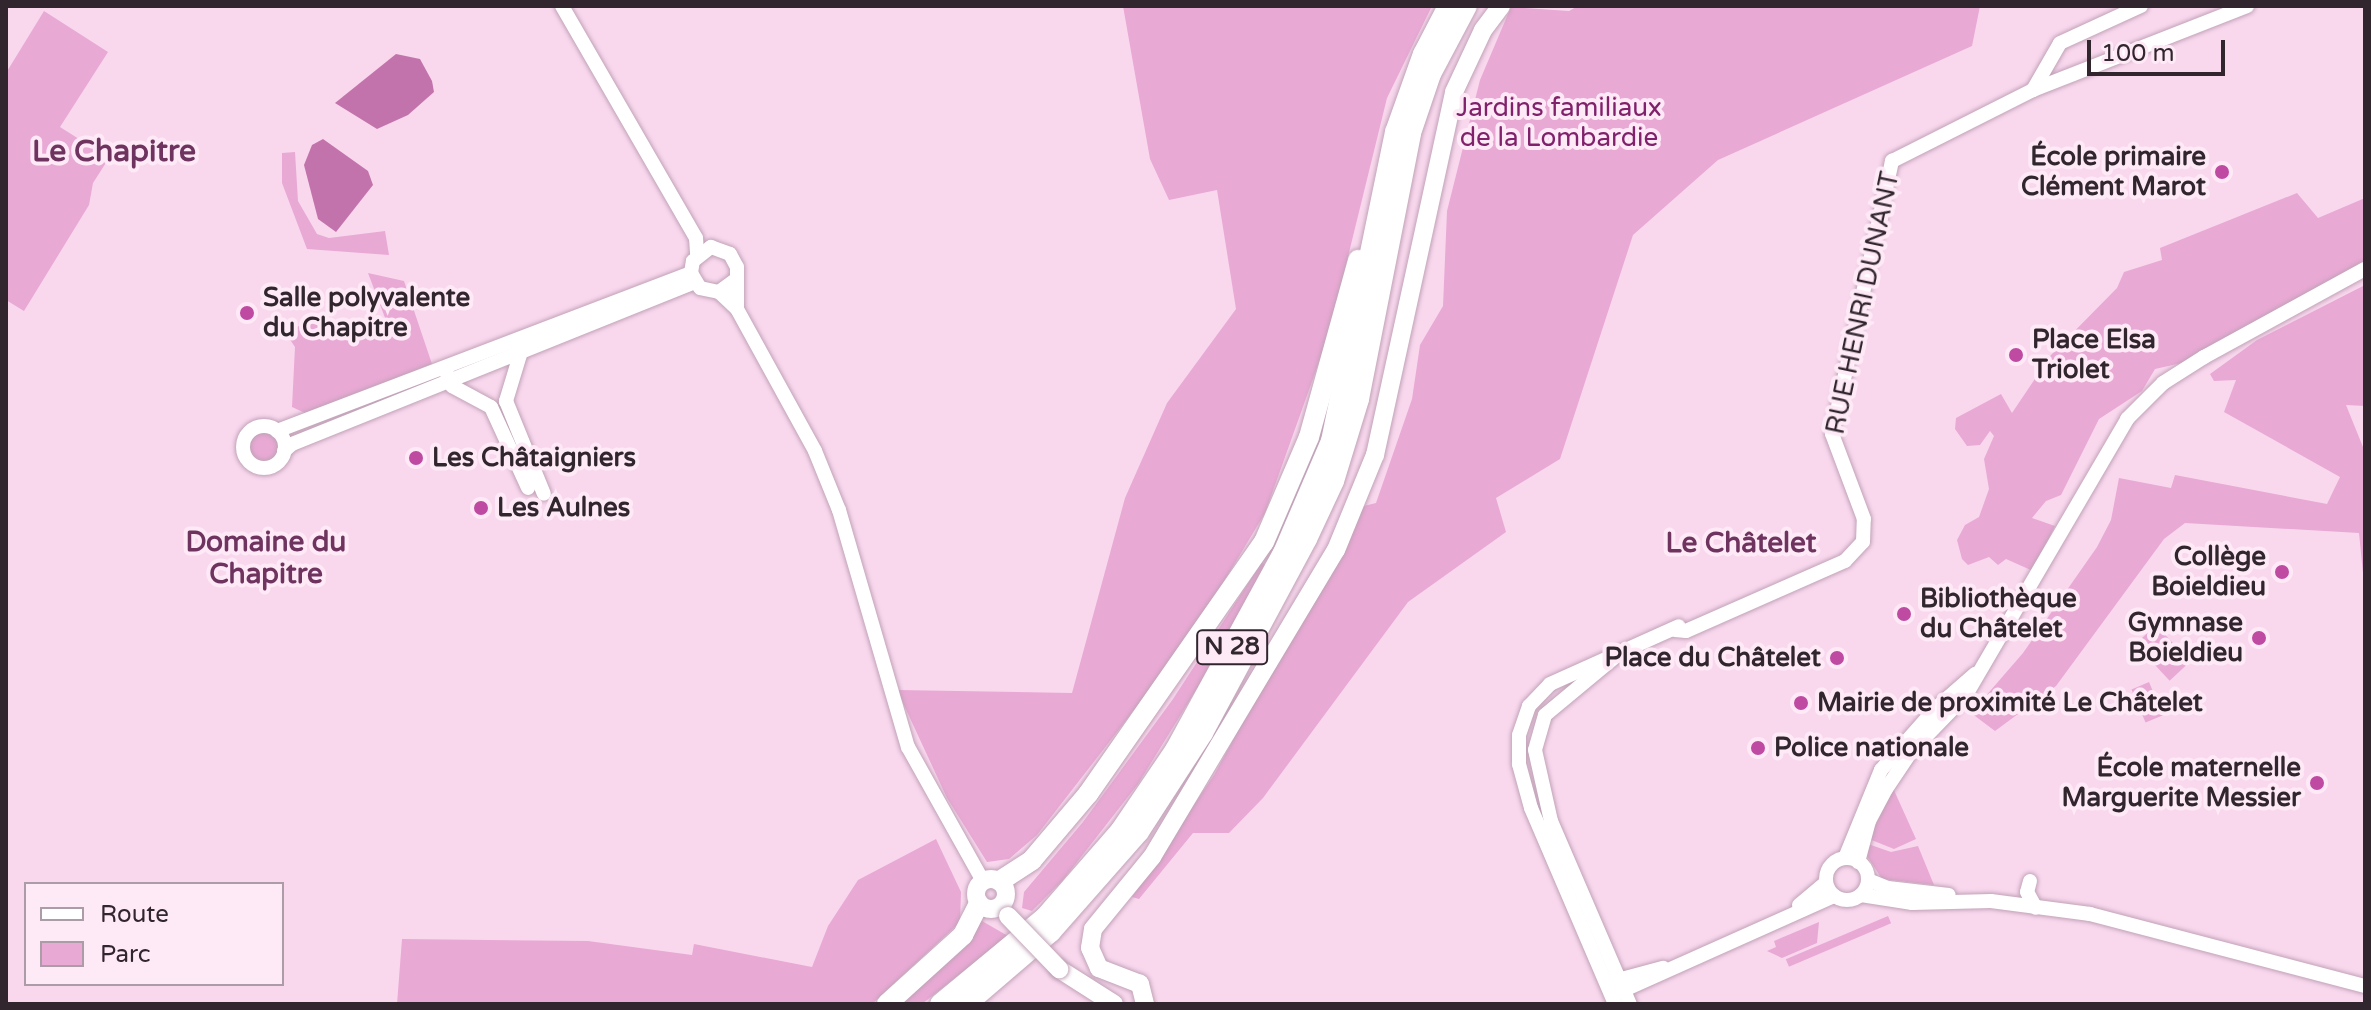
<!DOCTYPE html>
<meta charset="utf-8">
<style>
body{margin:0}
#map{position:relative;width:2371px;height:1010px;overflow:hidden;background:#f9d8ee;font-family:"Varela Round",sans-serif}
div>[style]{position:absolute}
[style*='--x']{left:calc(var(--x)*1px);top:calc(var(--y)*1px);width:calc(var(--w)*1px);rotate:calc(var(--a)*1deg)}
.green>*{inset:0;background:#e9a9d5;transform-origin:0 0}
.round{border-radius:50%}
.water>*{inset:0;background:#c373ac}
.roads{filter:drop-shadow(0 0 2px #c1a2b7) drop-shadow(0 0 2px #c1a2b7)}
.minor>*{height:14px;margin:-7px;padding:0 7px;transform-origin:7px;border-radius:7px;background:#fff}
.minor>.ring{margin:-7px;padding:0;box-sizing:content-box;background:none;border:14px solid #fff;border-radius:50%}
.major>*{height:18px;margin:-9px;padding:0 9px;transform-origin:9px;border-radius:9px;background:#fff}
.major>.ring{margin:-9px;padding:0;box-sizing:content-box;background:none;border:18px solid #fff;border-radius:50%}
.highway>*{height:20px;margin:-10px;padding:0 10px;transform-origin:10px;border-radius:10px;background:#fff}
.bridges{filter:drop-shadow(0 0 2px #c1a2b7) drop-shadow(0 0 2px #c1a2b7)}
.major-bridge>*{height:18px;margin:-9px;padding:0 9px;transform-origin:9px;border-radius:9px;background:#fff}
.dots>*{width:22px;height:22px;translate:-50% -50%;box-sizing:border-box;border:4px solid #feeaf7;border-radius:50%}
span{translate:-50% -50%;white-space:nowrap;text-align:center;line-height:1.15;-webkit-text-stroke:8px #feeaf7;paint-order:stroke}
.shield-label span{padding:2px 6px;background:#feeaf7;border:2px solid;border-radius:6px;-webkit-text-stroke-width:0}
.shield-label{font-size:24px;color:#32262e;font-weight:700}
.park-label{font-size:26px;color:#80216b}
.poi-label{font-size:26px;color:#32262e;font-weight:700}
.right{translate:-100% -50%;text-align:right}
.left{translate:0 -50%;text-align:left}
.street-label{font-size:26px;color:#32262e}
.neighbourhood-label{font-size:28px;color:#6e335e;font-weight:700}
.quarter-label{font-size:30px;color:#6e335e;font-weight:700}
.frame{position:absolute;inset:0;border:8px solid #32262e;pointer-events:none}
.legend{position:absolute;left:24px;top:882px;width:260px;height:104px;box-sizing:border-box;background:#feeaf7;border:2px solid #ac9ca7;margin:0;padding:10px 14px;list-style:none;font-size:24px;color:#32262e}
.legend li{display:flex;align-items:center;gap:16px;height:40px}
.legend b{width:40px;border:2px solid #ac9ca7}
.scale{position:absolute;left:2087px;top:40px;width:138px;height:36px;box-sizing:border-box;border:4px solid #32262e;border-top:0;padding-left:10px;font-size:24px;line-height:28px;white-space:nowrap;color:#32262e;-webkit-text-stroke:6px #feeaf7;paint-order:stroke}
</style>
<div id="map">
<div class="green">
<i style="clip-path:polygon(1123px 6px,1432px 6px,1387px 98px,1329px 334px,1265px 513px,1190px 638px,1037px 835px,1009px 859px,987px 862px,947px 798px,897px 690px,1072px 693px,1125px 498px,1167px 403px,1236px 309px,1217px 190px,1169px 200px,1150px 159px)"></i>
<i style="clip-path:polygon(1578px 6px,1980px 6px,1972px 46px,1718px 160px,1633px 235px,1560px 459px,1496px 498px,1506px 532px,1408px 602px,1263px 798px,1229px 833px,1193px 833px,1139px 899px,1132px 897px,1214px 775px,1360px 507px,1376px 503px,1412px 399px,1420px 345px,1443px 306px,1447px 211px,1480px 80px,1511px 7px,1569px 11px)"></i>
<i style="clip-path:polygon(44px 11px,108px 52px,60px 127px,109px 158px,93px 183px,89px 205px,24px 311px,6px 300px,6px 73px)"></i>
<i style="clip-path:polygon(295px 152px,298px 201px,317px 234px,329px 238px,385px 231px,389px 255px,307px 249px,282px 183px,282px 153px)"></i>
<i style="clip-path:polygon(2297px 193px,2318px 218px,2365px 198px,2365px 263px,2186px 362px,2155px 369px,2142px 391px,2099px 419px,2061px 495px,2046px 501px,2032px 518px,2055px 526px,2033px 571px,2006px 559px,1998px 565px,1989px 557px,1968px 565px,1962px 559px,1957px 540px,1965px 525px,1979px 517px,1989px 489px,1984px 459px,1994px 436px,1990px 431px,1980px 445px,1967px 446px,1955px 429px,1956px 418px,2001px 394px,2012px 413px,2051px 355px,2117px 288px,2124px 272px,2162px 260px,2160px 248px)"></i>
<i style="clip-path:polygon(368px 273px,404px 281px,432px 364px,305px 413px,292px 407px,295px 347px,285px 332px,327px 314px,336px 336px,345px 339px,387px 323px)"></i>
<i style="clip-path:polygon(2365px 285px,2365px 406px,2346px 405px,2365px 452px,2365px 593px,2359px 533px,2185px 523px,2164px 539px,2056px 686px,1995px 731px,1971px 713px,2023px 653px,2097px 547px,2111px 520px,2119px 478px,2171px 488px,2175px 475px,2327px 504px,2340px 477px,2224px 412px,2236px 380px,2214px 381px,2210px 374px,2257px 340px)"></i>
<i class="round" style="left:249px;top:432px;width:30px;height:30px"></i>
<i style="clip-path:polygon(1262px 562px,1266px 567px,1222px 648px,1138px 784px,1063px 880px,1032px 911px,1022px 908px,1024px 892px,1083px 822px,1173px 699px)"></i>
<i style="left:2156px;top:625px;width:50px;height:28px;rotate:47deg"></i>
<i style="left:2149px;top:682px;width:36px;height:19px;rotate:67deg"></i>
<i style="clip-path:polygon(1893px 788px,1916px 839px,1894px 849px,1869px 839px)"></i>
<i style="clip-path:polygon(936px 839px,961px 892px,960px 922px,872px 1004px,397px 1004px,402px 939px,588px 941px,692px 955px,694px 944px,812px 967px,828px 926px,858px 880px)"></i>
<i style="clip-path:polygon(1868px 844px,1891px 852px,1918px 846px,1934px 885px,1882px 879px,1867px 856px)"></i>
<i style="left:1888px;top:916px;width:8px;height:111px;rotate:67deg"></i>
<i style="clip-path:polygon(982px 921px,1008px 936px,922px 1004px,897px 1004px)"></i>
<i style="clip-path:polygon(1819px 922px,1817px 943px,1782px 958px,1767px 951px,1776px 947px,1774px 941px)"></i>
</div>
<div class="water">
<i style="clip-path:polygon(396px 54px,420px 59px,432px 81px,434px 92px,408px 115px,377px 129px,335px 103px)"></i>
<i style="clip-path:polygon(323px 139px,368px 171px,373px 185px,336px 232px,318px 219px,304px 165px,312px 145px)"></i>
</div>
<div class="roads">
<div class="minor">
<i style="--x:562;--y:6;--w:268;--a:60"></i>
<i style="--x:696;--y:238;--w:16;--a:86"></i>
<i style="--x:2033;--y:90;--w:54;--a:-60.1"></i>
<i style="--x:2060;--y:43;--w:89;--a:-24.6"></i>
<i style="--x:734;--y:281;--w:19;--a:144"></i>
<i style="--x:719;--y:292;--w:19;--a:-168"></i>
<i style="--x:700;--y:288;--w:17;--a:-121"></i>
<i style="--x:691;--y:273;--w:12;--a:-81"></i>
<i style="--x:693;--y:261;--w:23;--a:-38"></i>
<i style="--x:711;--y:247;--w:20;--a:20"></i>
<i style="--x:730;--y:254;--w:15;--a:62"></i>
<i style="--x:737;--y:267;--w:41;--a:90"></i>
<i style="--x:719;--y:292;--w:25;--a:43"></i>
<i style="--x:737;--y:309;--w:162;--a:61.2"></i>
<i style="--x:815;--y:451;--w:64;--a:67.9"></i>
<i style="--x:839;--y:510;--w:247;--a:73.8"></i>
<i style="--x:908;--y:747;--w:154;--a:60.8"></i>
<i style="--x:523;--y:345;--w:59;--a:106.9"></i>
<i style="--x:506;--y:401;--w:100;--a:67.8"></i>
<i style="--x:447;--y:374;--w:13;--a:67"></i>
<i style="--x:452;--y:386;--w:44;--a:28.3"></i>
<i style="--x:491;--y:407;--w:89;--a:65.4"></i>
<i class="ring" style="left:243px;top:426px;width:28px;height:28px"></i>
<i style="--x:277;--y:431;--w:443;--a:-20.9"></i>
<i style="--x:284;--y:451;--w:11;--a:-41"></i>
<i style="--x:292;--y:444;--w:433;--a:-21.9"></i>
<i style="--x:1675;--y:630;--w:11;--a:5"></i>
<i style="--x:1686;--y:631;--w:174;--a:-23.8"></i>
<i style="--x:1845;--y:561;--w:26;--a:-47"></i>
<i style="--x:1863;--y:542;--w:23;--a:-88"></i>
<i style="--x:1864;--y:519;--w:91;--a:-110.6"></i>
<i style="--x:1832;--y:434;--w:280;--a:-77.6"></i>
<i style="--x:1892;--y:161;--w:158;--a:-26.7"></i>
<i style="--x:2033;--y:90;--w:230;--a:-21.4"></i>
<i style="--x:1616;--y:656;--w:92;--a:140.3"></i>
<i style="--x:1545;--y:715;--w:36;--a:106"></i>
<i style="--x:1535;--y:750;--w:73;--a:77.3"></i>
<i style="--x:1551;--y:821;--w:199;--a:66.7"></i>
<i style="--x:1845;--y:858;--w:95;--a:-67.8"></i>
<i style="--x:1881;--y:770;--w:83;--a:-48.4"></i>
<i style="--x:1936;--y:708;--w:52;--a:-41.1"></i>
<i class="ring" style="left:1826px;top:858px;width:28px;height:28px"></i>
<i style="--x:1858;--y:862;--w:42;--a:-75"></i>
<i style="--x:1869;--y:821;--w:36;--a:-62"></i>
<i style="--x:1886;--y:789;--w:45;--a:-56"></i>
<i style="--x:1911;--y:752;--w:79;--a:-46"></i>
<i style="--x:1966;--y:695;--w:320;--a:-59.7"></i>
<i style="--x:2127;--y:419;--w:51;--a:-45"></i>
<i style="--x:2163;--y:383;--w:49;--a:-32.4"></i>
<i style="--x:2204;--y:357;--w:183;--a:-28.7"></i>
<i style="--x:1868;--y:880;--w:22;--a:22"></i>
<i style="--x:1888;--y:888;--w:61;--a:6.5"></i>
<i style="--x:2030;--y:881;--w:11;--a:105"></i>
<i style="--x:2027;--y:892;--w:18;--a:61"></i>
<i style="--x:1861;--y:895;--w:52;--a:8.9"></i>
<i style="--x:1912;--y:903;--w:79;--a:-1.5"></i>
<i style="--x:1991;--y:901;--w:100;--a:7.5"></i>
<i style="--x:2090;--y:914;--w:284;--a:14.7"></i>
<i style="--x:1799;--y:905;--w:35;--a:-40"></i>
<i style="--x:1614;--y:981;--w:51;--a:-14.9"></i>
<i style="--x:1617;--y:993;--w:238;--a:-24.1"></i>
<i style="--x:1615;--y:1004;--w:213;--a:-113.2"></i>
<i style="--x:1531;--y:808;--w:46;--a:-105.3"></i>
<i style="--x:1519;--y:764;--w:29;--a:-90"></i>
<i style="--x:1519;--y:735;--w:31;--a:-71"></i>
<i style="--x:1529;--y:706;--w:30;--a:-46"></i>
<i style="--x:1550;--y:684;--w:141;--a:-24.2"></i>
</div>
<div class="major">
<i class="ring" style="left:976px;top:879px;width:12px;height:12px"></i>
<i style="--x:1059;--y:969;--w:65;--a:32.5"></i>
<i style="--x:1145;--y:1004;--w:21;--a:-104"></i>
<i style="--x:1140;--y:984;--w:44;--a:-158.7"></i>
<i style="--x:1099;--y:968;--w:22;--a:-114"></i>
<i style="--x:1090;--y:948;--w:19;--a:-81"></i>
<i style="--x:1093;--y:929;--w:93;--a:-50.7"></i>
<i style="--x:1152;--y:857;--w:358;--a:-59.1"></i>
<i style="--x:1336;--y:550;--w:103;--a:-67.7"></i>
<i style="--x:1375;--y:455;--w:371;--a:-77.7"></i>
<i style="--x:1454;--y:92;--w:68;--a:-64.9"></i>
<i style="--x:1483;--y:30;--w:30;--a:-53"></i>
</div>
<div class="highway">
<i style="--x:1000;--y:881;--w:38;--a:-33"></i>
<i style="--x:1032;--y:860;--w:87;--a:-49.7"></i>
<i style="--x:1088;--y:794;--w:307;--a:-55.1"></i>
<i style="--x:1264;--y:542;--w:114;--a:-66.8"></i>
<i style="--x:1309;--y:437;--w:184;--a:-74.5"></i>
<i style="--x:887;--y:1004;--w:103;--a:-42.2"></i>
<i style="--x:963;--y:935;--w:35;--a:-63"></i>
<i style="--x:940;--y:1004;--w:136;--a:-39.6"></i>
<i style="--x:1045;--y:917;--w:114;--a:-48.9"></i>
<i style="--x:1120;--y:831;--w:98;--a:-55.8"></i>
<i style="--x:1175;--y:750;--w:225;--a:-61.3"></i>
<i style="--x:1283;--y:553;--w:122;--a:-66.8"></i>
<i style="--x:1331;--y:441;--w:316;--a:-78.3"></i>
<i style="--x:1395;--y:132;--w:83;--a:-70.3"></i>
<i style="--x:1423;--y:54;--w:54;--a:-62.5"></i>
<i style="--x:967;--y:1004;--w:111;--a:-40.6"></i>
<i style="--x:1051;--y:932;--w:133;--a:-48.7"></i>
<i style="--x:1139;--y:832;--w:118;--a:-57.1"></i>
<i style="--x:1203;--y:733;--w:220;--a:-61.8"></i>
<i style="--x:1307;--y:539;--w:64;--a:-65"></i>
<i style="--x:1334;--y:481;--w:86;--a:-73"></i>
<i style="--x:1359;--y:399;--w:271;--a:-78.9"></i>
<i style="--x:1411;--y:133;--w:62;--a:-71.3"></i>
<i style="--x:1431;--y:74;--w:77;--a:-62.1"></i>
</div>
</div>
<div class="bridges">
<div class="major-bridge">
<i style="--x:1008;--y:916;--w:74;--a:46.1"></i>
</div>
</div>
<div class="dots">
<i style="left:2222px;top:172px;background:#bf4aa2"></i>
<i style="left:247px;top:313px;background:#bf4aa2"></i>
<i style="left:2016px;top:355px;background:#bf4aa2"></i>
<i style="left:416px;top:458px;background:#bf4aa2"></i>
<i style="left:481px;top:508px;background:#bf4aa2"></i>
<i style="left:2282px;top:572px;background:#bf4aa2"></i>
<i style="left:1904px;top:614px;background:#bf4aa2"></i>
<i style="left:2259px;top:638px;background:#bf4aa2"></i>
<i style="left:1837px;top:658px;background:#bf4aa2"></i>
<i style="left:1801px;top:703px;background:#bf4aa2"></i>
<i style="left:1758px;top:748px;background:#bf4aa2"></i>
<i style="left:2317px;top:783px;background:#bf4aa2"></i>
</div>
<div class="shield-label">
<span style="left:1232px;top:647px">N 28</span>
</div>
<div class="park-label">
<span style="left:1559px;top:123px">Jardins familiaux<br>de la Lombardie</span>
</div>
<div class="poi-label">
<span class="right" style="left:2206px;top:172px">École primaire<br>Clément Marot</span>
<span class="left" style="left:263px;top:313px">Salle polyvalente<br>du Chapitre</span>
<span class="left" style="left:2032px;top:355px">Place Elsa<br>Triolet</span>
<span class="left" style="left:432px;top:458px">Les Châtaigniers</span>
<span class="left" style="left:497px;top:508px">Les Aulnes</span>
<span class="right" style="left:2266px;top:572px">Collège<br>Boieldieu</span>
<span class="left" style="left:1920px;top:614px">Bibliothèque<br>du Châtelet</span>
<span class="right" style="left:2243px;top:638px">Gymnase<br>Boieldieu</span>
<span class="right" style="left:1821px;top:658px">Place du Châtelet</span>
<span class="left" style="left:1817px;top:703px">Mairie de proximité Le Châtelet</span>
<span class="left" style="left:1774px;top:748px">Police nationale</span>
<span class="right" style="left:2301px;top:783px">École maternelle<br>Marguerite Messier</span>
</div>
<div class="street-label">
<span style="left:1863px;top:303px;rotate:-78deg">RUE HENRI DUNANT</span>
</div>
<div class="neighbourhood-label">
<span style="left:266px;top:558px">Domaine du<br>Chapitre</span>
<span style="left:1741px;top:543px">Le Châtelet</span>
</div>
<div class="quarter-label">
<span style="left:114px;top:152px">Le Chapitre</span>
</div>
<div class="frame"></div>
<ul class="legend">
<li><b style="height:10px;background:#fff"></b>Route</li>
<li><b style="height:22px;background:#e9a9d5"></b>Parc</li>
</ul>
<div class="scale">100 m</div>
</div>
